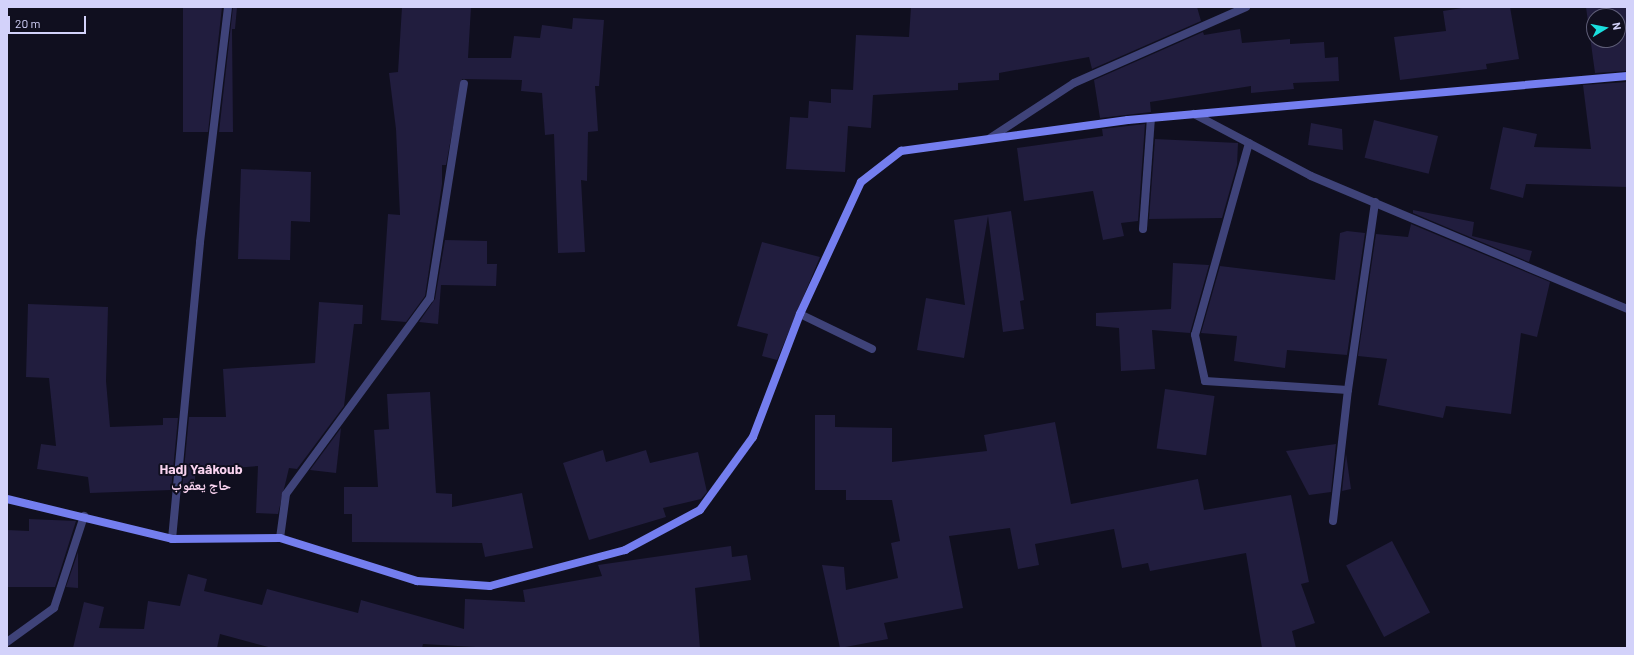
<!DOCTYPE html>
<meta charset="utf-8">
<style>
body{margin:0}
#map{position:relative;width:1634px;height:655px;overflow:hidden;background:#100f1f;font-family:Barlow,"Noto Naskh Arabic",sans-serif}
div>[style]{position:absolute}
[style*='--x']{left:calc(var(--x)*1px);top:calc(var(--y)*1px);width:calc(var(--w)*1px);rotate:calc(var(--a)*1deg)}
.building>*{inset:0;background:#211d3e;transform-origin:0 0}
.lane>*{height:8px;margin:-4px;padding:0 4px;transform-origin:4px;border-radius:4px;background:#3f4379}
.street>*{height:8px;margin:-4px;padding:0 4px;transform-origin:4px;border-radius:4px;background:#3f4379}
.secondary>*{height:8px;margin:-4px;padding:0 4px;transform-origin:4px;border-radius:4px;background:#747eef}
span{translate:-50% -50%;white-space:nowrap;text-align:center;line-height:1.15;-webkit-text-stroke:4px #100f1f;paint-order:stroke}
.quarter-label{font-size:14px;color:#fad4f0;font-weight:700}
.frame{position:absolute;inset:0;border:8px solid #d3d2fa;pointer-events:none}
.north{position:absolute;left:1586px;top:8px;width:40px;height:40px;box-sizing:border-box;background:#100f1f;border:1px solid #5e5d77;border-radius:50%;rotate:80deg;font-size:11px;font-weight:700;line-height:16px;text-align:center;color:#d3d2fa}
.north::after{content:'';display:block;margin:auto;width:14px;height:18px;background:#1adede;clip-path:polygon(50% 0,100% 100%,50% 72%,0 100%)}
.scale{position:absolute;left:8px;top:16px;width:78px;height:18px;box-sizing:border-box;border:2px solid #d3d2fa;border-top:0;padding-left:5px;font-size:12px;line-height:14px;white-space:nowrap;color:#d3d2fa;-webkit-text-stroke:3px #100f1f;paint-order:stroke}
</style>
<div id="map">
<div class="building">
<i style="clip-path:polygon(183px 7px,222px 7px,208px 132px,183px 132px)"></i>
<i style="clip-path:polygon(233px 7px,237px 7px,235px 29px,232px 29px,233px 132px,219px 132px)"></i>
<i style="clip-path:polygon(402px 7px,471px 7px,468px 58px,511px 58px,514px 36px,540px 38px,542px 25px,572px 29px,573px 18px,604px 20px,599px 86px,595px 86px,598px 131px,588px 132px,587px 181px,581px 180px,585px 252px,558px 253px,554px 134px,545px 135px,542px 93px,521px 91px,522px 80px,462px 79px,446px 165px,442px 165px,442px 184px,425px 296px,406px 322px,381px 320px,388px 214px,400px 215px,396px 129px,389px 73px,398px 72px)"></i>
<i style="clip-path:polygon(911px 7px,1197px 7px,1201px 21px,1092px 69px,1089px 57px,999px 73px,999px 80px,958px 83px,958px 90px,873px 95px,871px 128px,848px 126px,845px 172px,786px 169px,790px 117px,808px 118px,809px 101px,831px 103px,831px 89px,853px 90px,856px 35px,909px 37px)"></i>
<i style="clip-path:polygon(1468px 7px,1510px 7px,1519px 59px,1486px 64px,1487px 69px,1400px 80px,1394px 37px,1446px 31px,1443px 11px)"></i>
<i style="clip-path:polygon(evenodd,1586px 7px,1627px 7px,1627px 71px,1595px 73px,1586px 7px,1594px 16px,1618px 16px,1618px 40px,1594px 40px,1594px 16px)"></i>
<i style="clip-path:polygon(1240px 29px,1242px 43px,1290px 39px,1290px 44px,1324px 42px,1325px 58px,1338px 57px,1339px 81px,1293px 83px,1294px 89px,1251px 93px,1251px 86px,1150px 102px,1151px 112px,1100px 118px,1094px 80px,1203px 32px,1204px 35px)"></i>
<i style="clip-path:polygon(1627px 82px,1627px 187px,1526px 184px,1523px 198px,1490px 189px,1503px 127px,1537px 134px,1534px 147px,1591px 149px,1583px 85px)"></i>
<i style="left:1374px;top:120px;width:66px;height:39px;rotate:14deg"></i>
<i style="clip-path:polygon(1311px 123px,1342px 129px,1343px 150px,1308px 145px)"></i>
<i style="clip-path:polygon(1145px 124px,1138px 221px,1121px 223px,1124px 236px,1103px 240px,1093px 191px,1024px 201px,1017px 148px,1103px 136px,1102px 129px)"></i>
<i style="clip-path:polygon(1155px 139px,1238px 143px,1237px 165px,1222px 218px,1149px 219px)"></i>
<i style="clip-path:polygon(241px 169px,311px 172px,310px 222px,291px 221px,290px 260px,238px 259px)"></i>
<i style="clip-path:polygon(1413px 210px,1474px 222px,1472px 236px,1532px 251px,1529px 262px,1413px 213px)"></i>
<i style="clip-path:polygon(1011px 211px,1024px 300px,1020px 301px,1024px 329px,1003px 332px,988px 216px,964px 358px,917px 350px,926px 298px,965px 305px,954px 220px)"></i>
<i style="clip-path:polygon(1411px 224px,1550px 282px,1537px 337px,1521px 333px,1511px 414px,1446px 406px,1443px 418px,1378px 405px,1387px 359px,1358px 356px,1376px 234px,1408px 237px)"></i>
<i style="clip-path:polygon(1347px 231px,1365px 233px,1347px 355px,1287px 350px,1285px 368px,1234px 361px,1237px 336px,1201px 333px,1220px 266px,1335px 280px,1340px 233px)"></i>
<i style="clip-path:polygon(445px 240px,487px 241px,487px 264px,497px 264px,496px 286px,441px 285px,438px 324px,419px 322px,435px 299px)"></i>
<i style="clip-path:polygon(762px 242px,820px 257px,777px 360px,762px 356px,768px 334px,737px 326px)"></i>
<i style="clip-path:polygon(1173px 263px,1209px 265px,1190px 333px,1152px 330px,1155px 369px,1121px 371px,1119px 328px,1096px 326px,1096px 313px,1171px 309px)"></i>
<i style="clip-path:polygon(319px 302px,363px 305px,362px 324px,354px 324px,344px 406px,297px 469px,289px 468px,278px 514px,256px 513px,258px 466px,195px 471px,195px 490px,182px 490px,189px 417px,226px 417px,223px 369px,315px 363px)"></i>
<i style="clip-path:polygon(28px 304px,108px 307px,106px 381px,110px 427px,163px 425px,163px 418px,178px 418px,171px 490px,90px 493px,88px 477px,37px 469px,41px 444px,56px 446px,49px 378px,26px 377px)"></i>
<i style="left:1165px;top:389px;width:50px;height:60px;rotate:8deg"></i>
<i style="clip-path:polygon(430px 392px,436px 493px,452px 494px,452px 507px,522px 493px,533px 548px,485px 557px,482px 543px,352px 542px,352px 514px,344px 514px,344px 487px,378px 487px,374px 430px,389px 429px,387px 394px)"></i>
<i style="clip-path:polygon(815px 415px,835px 415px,835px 427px,892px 428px,892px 462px,987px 451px,984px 435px,1055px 422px,1071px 504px,1198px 479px,1204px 510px,1291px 495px,1309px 582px,1301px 584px,1315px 623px,1292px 631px,1296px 648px,1262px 648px,1246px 553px,1150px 571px,1148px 563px,1122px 568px,1114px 529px,1035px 544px,1039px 565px,1018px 569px,1010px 528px,949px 536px,963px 608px,884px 623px,888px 639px,840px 648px,822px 565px,844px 567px,846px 590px,898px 578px,891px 543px,900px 541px,892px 500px,846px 500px,846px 490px,815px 490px)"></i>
<i style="clip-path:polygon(341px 428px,336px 473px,310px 470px)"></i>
<i style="clip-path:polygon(1336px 444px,1331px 492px,1309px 495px,1286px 451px)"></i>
<i style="clip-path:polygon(603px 450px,606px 462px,646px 450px,650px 463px,698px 452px,707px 492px,701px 499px,663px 508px,666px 517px,589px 540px,563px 463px)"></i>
<i style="clip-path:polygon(1346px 454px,1351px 489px,1342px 491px)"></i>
<i style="clip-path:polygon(29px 519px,76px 521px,55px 587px,7px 587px,7px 530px,29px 531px)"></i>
<i style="left:1392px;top:541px;width:81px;height:52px;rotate:62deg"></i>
<i style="clip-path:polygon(731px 546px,732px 557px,747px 555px,751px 580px,695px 588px,700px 648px,493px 648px,423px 644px,422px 648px,272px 648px,220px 634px,217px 648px,73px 648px,84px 602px,104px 607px,99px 628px,144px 629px,148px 601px,180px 606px,188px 574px,207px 579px,204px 591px,262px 605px,267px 589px,358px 613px,361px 600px,464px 629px,465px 599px,525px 602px,523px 590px,602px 576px,598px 565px)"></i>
<i style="clip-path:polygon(78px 552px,78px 588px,66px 587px)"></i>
</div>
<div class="lane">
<i style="--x:1194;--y:114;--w:132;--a:27.9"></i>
<i style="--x:1311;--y:176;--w:343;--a:22.8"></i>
<i style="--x:1249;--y:143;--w:199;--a:105.7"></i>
<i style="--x:1195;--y:335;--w:47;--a:77.7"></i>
<i style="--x:1205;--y:381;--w:143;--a:3.6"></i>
<i style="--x:1348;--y:390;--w:190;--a:-81.8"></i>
</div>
<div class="street">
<i style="--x:990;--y:138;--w:100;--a:-33.2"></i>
<i style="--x:1074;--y:83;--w:188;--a:-23.8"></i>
<i style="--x:1143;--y:229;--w:111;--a:-85.9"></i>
<i style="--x:800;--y:314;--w:80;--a:25.9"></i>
<i style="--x:1333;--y:521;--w:132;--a:-83.5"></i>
<i style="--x:280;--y:538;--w:44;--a:-82.2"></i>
<i style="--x:286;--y:494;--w:243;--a:-53.7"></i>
<i style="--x:430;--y:298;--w:217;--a:-81"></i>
<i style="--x:172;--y:539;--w:298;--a:-84.6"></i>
<i style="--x:200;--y:242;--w:237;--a:-83.2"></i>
<i style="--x:7;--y:642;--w:58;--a:-35.9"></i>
<i style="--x:54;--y:608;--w:97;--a:-71.9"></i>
</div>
<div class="secondary">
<i style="--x:7;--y:499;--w:170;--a:13.6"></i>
<i style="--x:172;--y:539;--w:108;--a:-0.5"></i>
<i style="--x:280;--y:538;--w:144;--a:17.4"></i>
<i style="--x:417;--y:581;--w:73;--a:3.9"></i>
<i style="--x:490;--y:586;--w:140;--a:-14.9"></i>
<i style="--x:625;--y:550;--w:85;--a:-28.1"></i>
<i style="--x:700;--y:510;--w:90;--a:-54"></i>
<i style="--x:753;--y:437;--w:132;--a:-69.1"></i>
<i style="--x:800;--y:314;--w:145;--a:-65.2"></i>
<i style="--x:861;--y:182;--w:51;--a:-37.8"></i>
<i style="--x:901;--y:151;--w:229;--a:-7.8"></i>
<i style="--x:1128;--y:120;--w:501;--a:-5.04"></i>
</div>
<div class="quarter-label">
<span style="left:201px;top:477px">Hadj Yaâkoub<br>حاج يعقوب</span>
</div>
<div class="frame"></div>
<div class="north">N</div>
<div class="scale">20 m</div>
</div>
